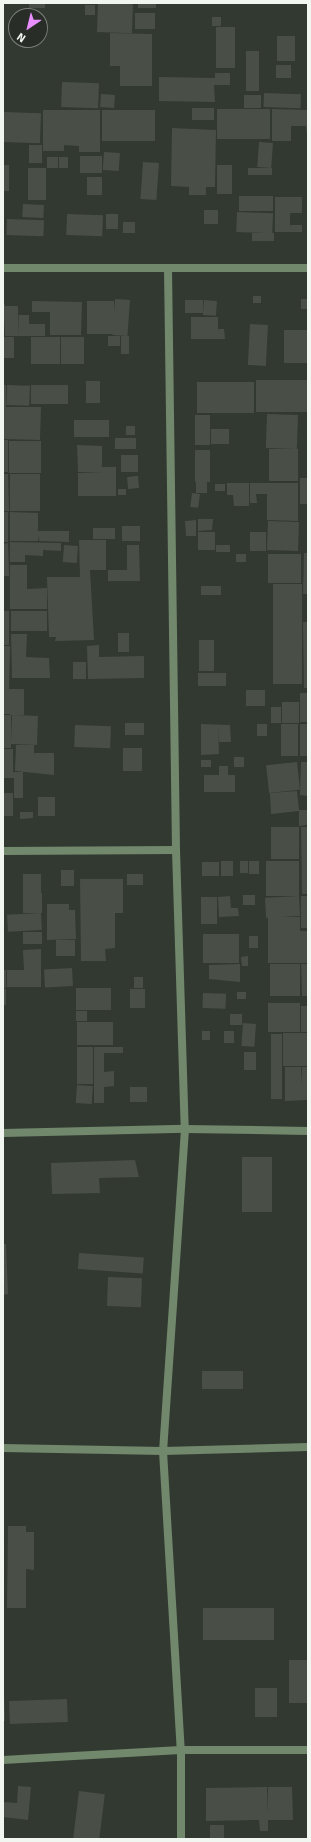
<!DOCTYPE html>
<style>
body{margin:0}
#map{position:relative;width:311px;height:1842px;overflow:hidden;background:#323931;font-family:Signika,sans-serif}
div>[style]{position:absolute}
[style*='--x']{left:calc(var(--x)*1px);top:calc(var(--y)*1px);width:calc(var(--w)*1px);rotate:calc(var(--a)*1deg)}
.building>*{inset:0;background:#494f47;transform-origin:0 0}
.street>*{height:8px;margin:-4px;padding:0 4px;transform-origin:4px;border-radius:4px;background:#71886c}
span{translate:-50% -50%;white-space:nowrap;text-align:center;line-height:1.15;-webkit-text-stroke:3px #282e27;paint-order:stroke}
.frame{position:absolute;inset:0;border:4px solid #f2f6f1;pointer-events:none}
.north{position:absolute;left:8px;top:8px;width:40px;height:40px;box-sizing:border-box;background:#282e27;border:1px solid #797e78;border-radius:50%;rotate:215deg;font-size:11px;font-weight:700;line-height:16px;text-align:center;color:#f2f6f1}
.north::after{content:'';display:block;margin:auto;width:14px;height:18px;background:#e88eff;clip-path:polygon(50% 0,100% 100%,50% 72%,0 100%)}
</style>
<div id="map">
<div class="building">
<i style="left:29px;top:3px;width:16px;height:5px"></i>
<i style="left:98px;top:3px;width:35px;height:29px;rotate:2deg"></i>
<i style="left:138px;top:3px;width:18px;height:5px"></i>
<i style="left:85px;top:5px;width:10px;height:10px"></i>
<i style="left:135px;top:13px;width:20px;height:16px"></i>
<i style="left:212px;top:17px;width:9px;height:9px"></i>
<i style="left:216px;top:27px;width:19px;height:41px"></i>
<i style="clip-path:polygon(110px 33px,152px 34px,152px 86px,120px 86px,120px 66px,110px 66px)"></i>
<i style="left:295px;top:36px;width:25px;height:18px;rotate:90deg"></i>
<i style="left:246px;top:51px;width:13px;height:40px"></i>
<i style="left:276px;top:65px;width:15px;height:13px"></i>
<i style="clip-path:polygon(215px 73px,230px 73px,230px 85px,214px 85px,215px 102px,159px 101px,159px 77px,215px 78px)"></i>
<i style="left:62px;top:82px;width:37px;height:25px;rotate:2deg"></i>
<i style="left:264px;top:93px;width:37px;height:14px;rotate:2deg"></i>
<i style="left:101px;top:94px;width:14px;height:13px;rotate:4deg"></i>
<i style="left:244px;top:95px;width:17px;height:13px"></i>
<i style="left:192px;top:108px;width:22px;height:12px"></i>
<i style="left:217px;top:109px;width:53px;height:30px"></i>
<i style="clip-path:polygon(272px 109px,308px 110px,308px 141px,306px 126px,291px 126px,291px 141px,272px 141px)"></i>
<i style="clip-path:polygon(43px 110px,100px 110px,100px 152px,79px 152px,79px 146px,64px 145px,64px 151px,43px 151px)"></i>
<i style="left:102px;top:110px;width:53px;height:31px"></i>
<i style="left:3px;top:112px;width:38px;height:30px;rotate:2deg"></i>
<i style="clip-path:polygon(172px 128px,216px 130px,215px 187px,206px 187px,206px 195px,189px 195px,189px 187px,171px 186px)"></i>
<i style="left:259px;top:142px;width:14px;height:25px;rotate:4deg"></i>
<i style="left:29px;top:145px;width:13px;height:18px"></i>
<i style="left:104px;top:152px;width:16px;height:18px;rotate:4deg"></i>
<i style="left:80px;top:156px;width:22px;height:17px"></i>
<i style="left:47px;top:157px;width:11px;height:11px"></i>
<i style="left:59px;top:157px;width:9px;height:11px"></i>
<i style="left:143px;top:162px;width:16px;height:37px;rotate:4deg"></i>
<i style="left:3px;top:165px;width:6px;height:26px"></i>
<i style="left:217px;top:165px;width:15px;height:29px"></i>
<i style="left:28px;top:168px;width:18px;height:32px"></i>
<i style="left:248px;top:168px;width:24px;height:7px"></i>
<i style="left:87px;top:177px;width:15px;height:18px"></i>
<i style="left:239px;top:196px;width:34px;height:15px"></i>
<i style="clip-path:polygon(275px 197px,302px 197px,302px 213px,290px 213px,290px 225px,302px 225px,302px 232px,275px 232px)"></i>
<i style="left:23px;top:204px;width:21px;height:13px;rotate:3deg"></i>
<i style="left:204px;top:210px;width:14px;height:14px"></i>
<i style="left:237px;top:212px;width:36px;height:20px;rotate:2deg"></i>
<i style="left:67px;top:214px;width:36px;height:21px;rotate:2deg"></i>
<i style="left:106px;top:214px;width:12px;height:15px"></i>
<i style="left:7px;top:219px;width:37px;height:16px;rotate:2deg"></i>
<i style="left:123px;top:222px;width:12px;height:11px"></i>
<i style="left:252px;top:233px;width:22px;height:8px"></i>
<i style="left:253px;top:296px;width:8px;height:7px"></i>
<i style="clip-path:polygon(3px 299px,5px 306px,18px 306px,19px 336px,5px 336px)"></i>
<i style="left:115px;top:299px;width:15px;height:36px;rotate:4deg"></i>
<i style="left:301px;top:299px;width:7px;height:10px"></i>
<i style="left:185px;top:300px;width:18px;height:13px"></i>
<i style="left:204px;top:300px;width:13px;height:15px;rotate:4deg"></i>
<i style="clip-path:polygon(32px 301px,82px 302px,81px 335px,50px 335px,50px 312px,32px 312px)"></i>
<i style="left:87px;top:301px;width:27px;height:33px"></i>
<i style="clip-path:polygon(19px 315px,29px 315px,29px 324px,45px 324px,45px 336px,19px 336px)"></i>
<i style="clip-path:polygon(191px 317px,218px 317px,218px 329px,224px 329px,225px 339px,191px 339px)"></i>
<i style="left:250px;top:324px;width:18px;height:41px;rotate:3deg"></i>
<i style="left:284px;top:330px;width:24px;height:33px"></i>
<i style="left:108px;top:336px;width:12px;height:10px"></i>
<i style="left:121px;top:336px;width:8px;height:18px"></i>
<i style="left:14px;top:337px;width:21px;height:10px;rotate:90deg"></i>
<i style="left:31px;top:337px;width:29px;height:27px"></i>
<i style="left:61px;top:337px;width:23px;height:27px"></i>
<i style="left:256px;top:380px;width:52px;height:32px"></i>
<i style="left:86px;top:381px;width:14px;height:22px"></i>
<i style="left:197px;top:382px;width:57px;height:31px"></i>
<i style="clip-path:polygon(3px 385px,6px 385px,6px 407px,41px 407px,40px 440px,3px 439px)"></i>
<i style="left:7px;top:385px;width:23px;height:20px;rotate:2deg"></i>
<i style="left:68px;top:385px;width:19px;height:37px;rotate:90deg"></i>
<i style="left:267px;top:414px;width:31px;height:34px;rotate:2deg"></i>
<i style="left:195px;top:415px;width:15px;height:30px"></i>
<i style="left:109px;top:420px;width:17px;height:35px;rotate:90deg"></i>
<i style="left:126px;top:426px;width:9px;height:9px"></i>
<i style="left:229px;top:429px;width:15px;height:18px;rotate:90deg"></i>
<i style="left:115px;top:438px;width:21px;height:11px"></i>
<i style="left:3px;top:440px;width:5px;height:32px"></i>
<i style="left:9px;top:441px;width:32px;height:32px"></i>
<i style="clip-path:polygon(77px 445px,102px 446px,102px 467px,116px 467px,116px 496px,78px 496px,78px 473px,103px 472px,78px 472px)"></i>
<i style="left:269px;top:449px;width:29px;height:32px"></i>
<i style="left:195px;top:450px;width:15px;height:32px"></i>
<i style="left:121px;top:455px;width:17px;height:17px"></i>
<i style="clip-path:polygon(3px 474px,8px 474px,9px 511px,3px 511px)"></i>
<i style="left:10px;top:474px;width:30px;height:37px"></i>
<i style="left:138px;top:476px;width:12px;height:11px;rotate:85deg"></i>
<i style="left:300px;top:478px;width:8px;height:26px"></i>
<i style="left:207px;top:482px;width:11px;height:11px;rotate:90deg"></i>
<i style="clip-path:polygon(227px 483px,249px 483px,249px 506px,234px 506px,233px 495px,227px 495px)"></i>
<i style="clip-path:polygon(250px 483px,298px 483px,298px 521px,267px 520px,267px 494px,256px 494px,257px 503px,250px 503px)"></i>
<i style="left:215px;top:484px;width:10px;height:7px"></i>
<i style="left:118px;top:489px;width:8px;height:6px"></i>
<i style="left:192px;top:493px;width:8px;height:14px;rotate:7deg"></i>
<i style="left:3px;top:512px;width:5px;height:30px"></i>
<i style="clip-path:polygon(10px 512px,38px 513px,38px 531px,69px 531px,69px 542px,39px 541px,38px 535px,38px 541px,10px 541px)"></i>
<i style="clip-path:polygon(198px 519px,213px 519px,212px 530px,198px 531px)"></i>
<i style="clip-path:polygon(196px 520px,196px 536px,186px 536px,185px 521px)"></i>
<i style="left:268px;top:521px;width:31px;height:29px;rotate:2deg"></i>
<i style="left:122px;top:526px;width:18px;height:15px"></i>
<i style="left:93px;top:528px;width:22px;height:11px"></i>
<i style="left:198px;top:532px;width:17px;height:18px"></i>
<i style="left:250px;top:532px;width:16px;height:19px"></i>
<i style="clip-path:polygon(79px 540px,106px 540px,106px 570px,90px 570px,94px 640px,55px 641px,56px 637px,49px 637px,47px 577px,80px 577px)"></i>
<i style="clip-path:polygon(10px 542px,61px 543px,61px 551px,43px 550px,43px 556px,25px 555px,25px 562px,10px 562px)"></i>
<i style="clip-path:polygon(8px 543px,9px 576px,3px 576px,3px 544px)"></i>
<i style="left:64px;top:545px;width:14px;height:17px;rotate:4deg"></i>
<i style="clip-path:polygon(127px 545px,139px 545px,140px 581px,108px 581px,108px 570px,127px 570px)"></i>
<i style="left:216px;top:545px;width:14px;height:7px"></i>
<i style="clip-path:polygon(304px 553px,308px 553px,308px 594px,303px 594px)"></i>
<i style="left:236px;top:554px;width:10px;height:8px"></i>
<i style="left:268px;top:554px;width:33px;height:29px"></i>
<i style="clip-path:polygon(10px 565px,27px 565px,27px 589px,47px 588px,47px 609px,10px 609px)"></i>
<i style="left:273px;top:584px;width:29px;height:100px"></i>
<i style="left:201px;top:586px;width:20px;height:9px"></i>
<i style="left:3px;top:611px;width:6px;height:34px"></i>
<i style="left:11px;top:611px;width:36px;height:20px"></i>
<i style="clip-path:polygon(303px 622px,308px 622px,308px 688px,304px 688px)"></i>
<i style="left:118px;top:633px;width:11px;height:19px"></i>
<i style="clip-path:polygon(11px 634px,27px 634px,26px 657px,49px 658px,50px 678px,12px 678px)"></i>
<i style="left:199px;top:640px;width:15px;height:31px"></i>
<i style="clip-path:polygon(99px 645px,99px 657px,144px 656px,144px 678px,88px 679px,87px 646px)"></i>
<i style="clip-path:polygon(3px 646px,10px 646px,9px 689px,24px 689px,24px 715px,10px 715px,10px 695px,10px 714px,3px 714px)"></i>
<i style="left:73px;top:662px;width:13px;height:17px"></i>
<i style="left:198px;top:673px;width:28px;height:13px"></i>
<i style="left:246px;top:690px;width:19px;height:16px"></i>
<i style="left:300px;top:693px;width:8px;height:29px"></i>
<i style="left:282px;top:702px;width:17px;height:21px"></i>
<i style="left:271px;top:707px;width:10px;height:16px"></i>
<i style="left:3px;top:715px;width:8px;height:33px"></i>
<i style="left:12px;top:715px;width:26px;height:29px;rotate:2deg"></i>
<i style="left:144px;top:723px;width:12px;height:19px;rotate:90deg"></i>
<i style="clip-path:polygon(201px 724px,230px 725px,231px 742px,219px 742px,218px 727px,219px 754px,201px 755px)"></i>
<i style="left:257px;top:724px;width:10px;height:12px"></i>
<i style="left:281px;top:724px;width:17px;height:32px"></i>
<i style="left:300px;top:724px;width:8px;height:32px"></i>
<i style="left:75px;top:725px;width:36px;height:22px;rotate:2deg"></i>
<i style="clip-path:polygon(16px 745px,34px 745px,34px 753px,54px 753px,54px 775px,15px 771px)"></i>
<i style="left:123px;top:748px;width:19px;height:23px"></i>
<i style="clip-path:polygon(3px 749px,13px 749px,13px 772px,23px 772px,23px 798px,14px 798px,14px 778px,3px 778px)"></i>
<i style="left:234px;top:757px;width:10px;height:10px"></i>
<i style="left:201px;top:760px;width:10px;height:7px"></i>
<i style="left:297px;top:762px;width:28px;height:31px;rotate:84deg"></i>
<i style="clip-path:polygon(301px 762px,308px 762px,308px 796px,300px 795px)"></i>
<i style="clip-path:polygon(219px 766px,228px 766px,228px 775px,235px 775px,235px 792px,204px 792px,204px 775px,219px 775px)"></i>
<i style="clip-path:polygon(297px 791px,299px 810px,307px 810px,307px 825px,299px 826px,299px 811px,271px 814px,270px 793px)"></i>
<i style="left:3px;top:793px;width:10px;height:23px"></i>
<i style="left:38px;top:797px;width:17px;height:19px"></i>
<i style="clip-path:polygon(20px 812px,33px 812px,33px 818px,20px 819px)"></i>
<i style="left:271px;top:827px;width:28px;height:32px"></i>
<i style="clip-path:polygon(301px 827px,308px 827px,308px 894px,302px 894px)"></i>
<i style="left:221px;top:861px;width:12px;height:15px"></i>
<i style="left:240px;top:861px;width:8px;height:12px"></i>
<i style="left:249px;top:861px;width:10px;height:13px"></i>
<i style="left:266px;top:861px;width:33px;height:35px"></i>
<i style="left:202px;top:862px;width:17px;height:14px"></i>
<i style="left:61px;top:870px;width:13px;height:16px"></i>
<i style="clip-path:polygon(23px 874px,41px 874px,41px 893px,31px 893px,42px 893px,42px 913px,23px 913px)"></i>
<i style="left:127px;top:874px;width:16px;height:11px"></i>
<i style="clip-path:polygon(80px 879px,123px 879px,123px 913px,115px 913px,115px 948px,105px 949px,106px 961px,81px 961px)"></i>
<i style="left:255px;top:895px;width:10px;height:12px;rotate:90deg"></i>
<i style="clip-path:polygon(230px 896px,231px 908px,238px 908px,239px 916px,219px 917px,218px 897px)"></i>
<i style="left:299px;top:896px;width:20px;height:34px;rotate:87deg"></i>
<i style="left:301px;top:896px;width:7px;height:32px"></i>
<i style="left:201px;top:897px;width:16px;height:27px"></i>
<i style="clip-path:polygon(47px 904px,69px 904px,69px 910px,75px 910px,76px 939px,47px 940px)"></i>
<i style="left:41px;top:913px;width:17px;height:34px;rotate:87deg"></i>
<i style="left:268px;top:917px;width:32px;height:46px"></i>
<i style="left:300px;top:931px;width:8px;height:32px"></i>
<i style="left:23px;top:932px;width:19px;height:12px"></i>
<i style="left:203px;top:934px;width:36px;height:29px"></i>
<i style="left:249px;top:936px;width:9px;height:12px"></i>
<i style="left:75px;top:940px;width:16px;height:19px;rotate:90deg"></i>
<i style="clip-path:polygon(41px 949px,41px 987px,7px 987px,7px 970px,24px 970px,23px 950px)"></i>
<i style="clip-path:polygon(248px 956px,248px 966px,242px 966px,241px 957px)"></i>
<i style="clip-path:polygon(240px 964px,240px 982px,209px 979px,209px 965px)"></i>
<i style="left:270px;top:964px;width:30px;height:32px"></i>
<i style="clip-path:polygon(301px 964px,308px 964px,308px 996px,302px 996px)"></i>
<i style="left:72px;top:968px;width:18px;height:28px;rotate:87deg"></i>
<i style="left:3px;top:970px;width:3px;height:18px"></i>
<i style="left:134px;top:977px;width:9px;height:11px"></i>
<i style="left:111px;top:988px;width:22px;height:35px;rotate:90deg"></i>
<i style="left:3px;top:989px;width:3px;height:16px"></i>
<i style="left:130px;top:989px;width:15px;height:19px"></i>
<i style="left:237px;top:992px;width:9px;height:7px"></i>
<i style="left:203px;top:993px;width:23px;height:15px;rotate:2deg"></i>
<i style="left:268px;top:1003px;width:32px;height:29px"></i>
<i style="left:301px;top:1006px;width:7px;height:26px"></i>
<i style="left:76px;top:1011px;width:11px;height:10px"></i>
<i style="left:230px;top:1014px;width:12px;height:11px"></i>
<i style="left:77px;top:1022px;width:36px;height:23px"></i>
<i style="left:243px;top:1023px;width:13px;height:23px;rotate:4deg"></i>
<i style="left:202px;top:1031px;width:8px;height:9px"></i>
<i style="left:224px;top:1031px;width:10px;height:12px"></i>
<i style="left:283px;top:1033px;width:25px;height:33px"></i>
<i style="left:271px;top:1034px;width:11px;height:65px"></i>
<i style="left:77px;top:1047px;width:16px;height:37px"></i>
<i style="clip-path:polygon(94px 1047px,123px 1047px,123px 1053px,104px 1053px,104px 1072px,114px 1071px,114px 1086px,104px 1087px,104px 1103px,94px 1103px)"></i>
<i style="left:244px;top:1052px;width:12px;height:18px"></i>
<i style="clip-path:polygon(285px 1067px,301px 1067px,301px 1085px,302px 1067px,308px 1067px,308px 1100px,285px 1101px)"></i>
<i style="left:77px;top:1085px;width:16px;height:18px;rotate:4deg"></i>
<i style="left:130px;top:1087px;width:17px;height:15px"></i>
<i style="left:242px;top:1157px;width:30px;height:55px"></i>
<i style="clip-path:polygon(135px 1160px,139px 1177px,99px 1178px,100px 1193px,52px 1194px,51px 1163px)"></i>
<i style="clip-path:polygon(3px 1244px,6px 1244px,8px 1294px,3px 1295px)"></i>
<i style="left:79px;top:1253px;width:65px;height:16px;rotate:4deg"></i>
<i style="left:108px;top:1277px;width:34px;height:29px;rotate:2deg"></i>
<i style="left:243px;top:1371px;width:18px;height:41px;rotate:90deg"></i>
<i style="clip-path:polygon(8px 1526px,26px 1526px,26px 1532px,34px 1532px,34px 1570px,26px 1569px,26px 1608px,7px 1608px)"></i>
<i style="left:203px;top:1608px;width:71px;height:32px"></i>
<i style="left:289px;top:1660px;width:19px;height:43px"></i>
<i style="left:255px;top:1688px;width:22px;height:29px"></i>
<i style="clip-path:polygon(3px 1692px,4px 1692px,5px 1721px,3px 1721px)"></i>
<i style="left:67px;top:1699px;width:23px;height:58px;rotate:88deg"></i>
<i style="clip-path:polygon(18px 1786px,31px 1787px,28px 1820px,3px 1817px,3px 1802px,17px 1803px)"></i>
<i style="clip-path:polygon(267px 1787px,268px 1815px,268px 1787px,292px 1787px,293px 1820px,268px 1820px,268px 1831px,260px 1831px,259px 1820px,206px 1821px,206px 1788px)"></i>
<i style="left:79px;top:1791px;width:26px;height:48px;rotate:7deg"></i>
<i style="left:210px;top:1825px;width:14px;height:13px"></i>
</div>
<div class="street">
<i style="--x:3;--y:268;--w:305;--a:0"></i>
<i style="--x:168;--y:269;--w:581;--a:89.21"></i>
<i style="--x:176;--y:850;--w:279;--a:88.2"></i>
<i style="--x:185;--y:1129;--w:323;--a:93.9"></i>
<i style="--x:163;--y:1451;--w:300;--a:86.6"></i>
<i style="--x:181;--y:1750;--w:89;--a:90"></i>
<i style="--x:3;--y:851;--w:173;--a:-0.3"></i>
<i style="--x:3;--y:1133;--w:182;--a:-1.3"></i>
<i style="--x:185;--y:1129;--w:123;--a:0.9"></i>
<i style="--x:3;--y:1448;--w:160;--a:1.1"></i>
<i style="--x:163;--y:1451;--w:145;--a:-1.6"></i>
<i style="--x:3;--y:1760;--w:178;--a:-3.2"></i>
<i style="--x:181;--y:1750;--w:127;--a:0"></i>
</div>
<div class="frame"></div>
<div class="north">N</div>
</div>
